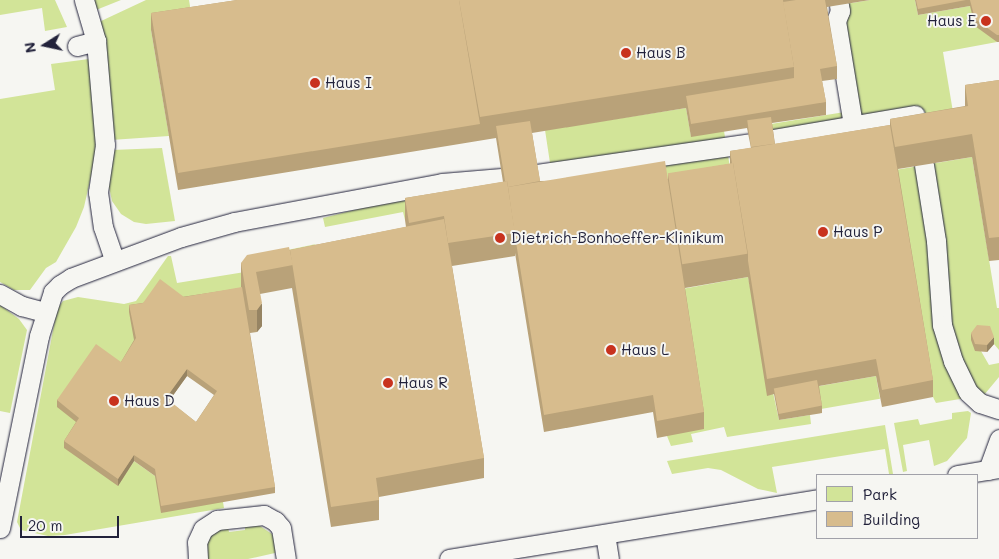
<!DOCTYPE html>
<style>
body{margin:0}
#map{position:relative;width:999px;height:559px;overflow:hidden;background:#f6f6f2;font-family:Mali,sans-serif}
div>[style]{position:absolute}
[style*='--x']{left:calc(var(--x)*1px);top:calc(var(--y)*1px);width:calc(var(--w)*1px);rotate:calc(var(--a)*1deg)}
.green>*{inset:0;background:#d2e498;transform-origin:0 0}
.roads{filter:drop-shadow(0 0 1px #22223b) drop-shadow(0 0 1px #22223b)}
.lane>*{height:19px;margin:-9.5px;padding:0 9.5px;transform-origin:9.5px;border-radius:9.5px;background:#f6f6f2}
.wall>*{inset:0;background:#b9a279}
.shaded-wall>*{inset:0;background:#968463}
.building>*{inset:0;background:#d7bc8d;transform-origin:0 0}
.dots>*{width:14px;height:14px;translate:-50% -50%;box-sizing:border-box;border:2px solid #f6f6f2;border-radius:50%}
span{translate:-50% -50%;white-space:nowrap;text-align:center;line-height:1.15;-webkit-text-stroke:4px #f6f6f2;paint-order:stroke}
.poi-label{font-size:15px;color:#22223b}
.right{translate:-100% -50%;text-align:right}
.left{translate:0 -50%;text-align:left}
.legend{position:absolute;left:816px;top:474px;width:162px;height:65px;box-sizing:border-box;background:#f6f6f2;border:1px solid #a1a1a9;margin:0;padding:6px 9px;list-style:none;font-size:15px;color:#22223b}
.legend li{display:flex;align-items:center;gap:10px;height:25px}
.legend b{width:25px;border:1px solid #a1a1a9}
.north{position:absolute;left:20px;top:20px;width:50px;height:50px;-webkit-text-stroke:4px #f6f6f2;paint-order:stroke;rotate:260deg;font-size:14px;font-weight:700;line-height:20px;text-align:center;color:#22223b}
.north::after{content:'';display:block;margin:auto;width:18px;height:22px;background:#22223b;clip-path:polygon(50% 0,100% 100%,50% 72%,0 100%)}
.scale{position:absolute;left:20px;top:516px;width:99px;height:22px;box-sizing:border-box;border:2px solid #22223b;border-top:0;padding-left:6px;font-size:15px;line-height:18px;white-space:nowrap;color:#22223b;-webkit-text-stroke:4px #f6f6f2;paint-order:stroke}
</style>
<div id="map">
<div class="green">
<i style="clip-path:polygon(0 0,55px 0,67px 27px,45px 31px,42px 8px,0 15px)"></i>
<i style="clip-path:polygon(93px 0,121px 0,96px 10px)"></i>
<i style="clip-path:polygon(146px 0,189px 0,193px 24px,151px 30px,169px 136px,111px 140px,99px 22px)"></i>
<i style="clip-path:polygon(870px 0,915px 0,918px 15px,970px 6px,997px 42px,943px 52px,956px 130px,772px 132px,771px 124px,857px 110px,842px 17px,846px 4px)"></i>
<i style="clip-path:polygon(89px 59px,97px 138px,94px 163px,84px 207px,76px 227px,56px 262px,46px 268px,30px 290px,14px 290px,0 282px,0 99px,55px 90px,51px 64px)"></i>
<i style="clip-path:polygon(686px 108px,691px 136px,724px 131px,733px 186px,555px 196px,545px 130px)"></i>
<i style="clip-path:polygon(162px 148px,175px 221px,146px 224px,134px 222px,121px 214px,112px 201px,109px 187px,112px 150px)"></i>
<i style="clip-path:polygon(972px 157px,997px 308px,999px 308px,999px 350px,994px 344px,975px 350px,981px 351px,989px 365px,999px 363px,999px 377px,984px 395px,936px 403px,933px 397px,895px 170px)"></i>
<i style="clip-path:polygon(393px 200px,427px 201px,507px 204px,405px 220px,403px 212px,325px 227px,323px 218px)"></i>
<i style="clip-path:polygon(316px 244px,242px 294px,136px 345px,79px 424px,118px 485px,134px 461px,155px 476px,223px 502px,224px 508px,65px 535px,48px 536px,21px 530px,17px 522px,57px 309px,63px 301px,78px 297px,124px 304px,136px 301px,168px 256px,171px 256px,177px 283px,251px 271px,278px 252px)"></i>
<i style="clip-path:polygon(748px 277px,779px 420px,810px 415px,811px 424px,727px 437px,724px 427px,691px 434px,693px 442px,671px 446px,667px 436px,682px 289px)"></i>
<i style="clip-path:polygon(0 305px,19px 319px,27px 330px,10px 413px,0 411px)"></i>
<i style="left:876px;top:376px;width:23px;height:60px;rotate:80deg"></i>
<i style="clip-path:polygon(968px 411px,971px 413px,967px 438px,947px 461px,934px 466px,929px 440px,903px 445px,907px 471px,903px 472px,894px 423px,918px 419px,920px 425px,952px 419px,952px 413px)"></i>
<i style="clip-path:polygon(885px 425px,893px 474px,889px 474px,885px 449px,772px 467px,777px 493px,758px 489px,721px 470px,708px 468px,672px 474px,667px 461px)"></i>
<i style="clip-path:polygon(257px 524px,272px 534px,276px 544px,275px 553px,248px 559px,206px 559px,206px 539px,212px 532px,228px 527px,229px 532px,245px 530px,245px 525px)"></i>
</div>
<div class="roads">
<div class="lane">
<i style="--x:84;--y:0;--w:43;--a:73.7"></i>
<i style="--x:839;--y:5;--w:6;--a:81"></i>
<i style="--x:840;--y:11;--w:11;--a:112"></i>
<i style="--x:836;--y:21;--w:105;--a:80.7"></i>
<i style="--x:77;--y:46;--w:20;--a:-15"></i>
<i style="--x:96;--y:41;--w:104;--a:85.1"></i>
<i style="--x:105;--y:145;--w:48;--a:98.5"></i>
<i style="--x:98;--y:192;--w:35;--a:82"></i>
<i style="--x:103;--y:227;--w:36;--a:71"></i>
<i style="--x:773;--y:139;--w:144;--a:-9.6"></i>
<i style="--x:924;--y:165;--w:77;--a:81"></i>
<i style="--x:936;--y:241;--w:84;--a:85.9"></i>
<i style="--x:942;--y:325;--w:38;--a:73"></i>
<i style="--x:953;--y:361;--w:34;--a:64"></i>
<i style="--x:968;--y:392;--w:16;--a:43"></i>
<i style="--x:980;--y:403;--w:20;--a:18"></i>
<i style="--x:536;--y:174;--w:216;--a:-8.2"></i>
<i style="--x:0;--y:294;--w:25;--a:29"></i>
<i style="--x:22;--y:306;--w:24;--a:15"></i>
<i style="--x:988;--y:470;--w:33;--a:-70"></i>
<i style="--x:957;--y:475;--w:43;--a:-9.5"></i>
<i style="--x:0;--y:528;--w:196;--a:-78.5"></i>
<i style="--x:39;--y:336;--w:46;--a:-72.3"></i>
<i style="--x:53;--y:292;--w:10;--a:-45"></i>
<i style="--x:60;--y:285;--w:13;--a:-32"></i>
<i style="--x:71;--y:278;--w:117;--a:-20.4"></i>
<i style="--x:181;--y:237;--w:55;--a:-15.8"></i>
<i style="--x:234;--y:222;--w:212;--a:-10.6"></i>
<i style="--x:442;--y:183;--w:60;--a:-4.8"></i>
<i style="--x:605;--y:534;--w:25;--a:81"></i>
<i style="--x:198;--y:559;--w:17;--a:-93"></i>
<i style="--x:197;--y:542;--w:14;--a:-65"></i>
<i style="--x:203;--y:529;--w:17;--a:-33"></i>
<i style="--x:217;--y:520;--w:47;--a:-6.1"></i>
<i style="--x:264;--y:515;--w:13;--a:29"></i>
<i style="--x:275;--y:521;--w:9;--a:49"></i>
<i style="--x:281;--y:528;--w:31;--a:81"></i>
<i style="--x:449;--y:559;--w:374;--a:-9.2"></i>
</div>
</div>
<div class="wall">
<i style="clip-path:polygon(evenodd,237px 0,870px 0,827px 7px,837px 66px,837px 79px,822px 81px,826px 102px,826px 115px,772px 123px,775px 144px,890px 125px,890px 119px,965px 106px,965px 85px,999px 80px,999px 260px,989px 261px,972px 157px,898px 169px,933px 380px,933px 397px,882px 407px,876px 376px,819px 386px,822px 406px,822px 413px,779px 420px,774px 394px,767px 396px,748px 277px,685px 288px,704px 412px,704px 429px,657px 438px,653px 412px,544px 432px,515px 253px,515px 256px,452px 266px,484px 458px,484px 478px,379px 497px,379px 520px,331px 527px,292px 288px,260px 294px,262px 326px,257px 332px,250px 333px,275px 487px,275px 493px,161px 513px,155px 476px,134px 461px,118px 486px,64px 448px,64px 441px,76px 422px,57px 407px,57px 400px,121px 362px,134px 340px,129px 312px,129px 305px,241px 288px,241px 263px,290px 250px,406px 227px,405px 220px,405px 198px,503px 182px,496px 138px,178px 190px,151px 30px,151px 13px,237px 0,686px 108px,691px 137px,747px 128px,751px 148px,730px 151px,730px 164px,668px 174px,668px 179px,540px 181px,532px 133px,686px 108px,237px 0,187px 376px,214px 395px,196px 422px,169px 401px,187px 376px)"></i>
<i style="clip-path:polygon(915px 0,999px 0,999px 42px,997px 42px,975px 26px,970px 6px,918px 15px)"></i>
<i style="clip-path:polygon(971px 333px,994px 344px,987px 352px,975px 351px,971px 340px)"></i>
</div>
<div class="shaded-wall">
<i style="clip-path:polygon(262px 303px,262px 326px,257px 332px,257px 310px)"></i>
<i style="clip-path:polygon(994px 337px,994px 344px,987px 352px,987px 345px)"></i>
<i style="clip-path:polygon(187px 369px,187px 376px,166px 405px,166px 398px)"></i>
<i style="clip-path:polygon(134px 455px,134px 461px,118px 486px,118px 479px)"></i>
</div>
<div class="building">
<i style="clip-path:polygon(237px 0,459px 0,480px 124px,178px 173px,151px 13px)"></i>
<i style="clip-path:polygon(459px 0,783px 0,794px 67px,480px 117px)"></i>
<i style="clip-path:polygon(796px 0,825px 0,837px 66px,820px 69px,826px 102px,691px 124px,686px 96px,794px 78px,794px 67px,783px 2px)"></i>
<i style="clip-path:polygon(916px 0,966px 0,918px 9px)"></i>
<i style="clip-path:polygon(970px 0,999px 0,999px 35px,997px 35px,975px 19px)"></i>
<i style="clip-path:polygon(999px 80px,999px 237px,989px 238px,972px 134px,895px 147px,890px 119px,968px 106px,965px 85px)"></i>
<i style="left:771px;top:117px;width:27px;height:24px;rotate:82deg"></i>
<i style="clip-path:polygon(530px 121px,540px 181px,508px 187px,507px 181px,505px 181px,496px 126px)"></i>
<i style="clip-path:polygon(890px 125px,933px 380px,882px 390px,876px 359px,767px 379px,748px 261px,748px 254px,733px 163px,732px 164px,730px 151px)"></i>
<i style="clip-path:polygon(665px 161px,704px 412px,657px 421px,653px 395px,544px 415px,515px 236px,508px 187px)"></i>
<i style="left:733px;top:163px;width:92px;height:66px;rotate:81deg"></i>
<i style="clip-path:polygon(507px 181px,515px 233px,448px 243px,444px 216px,409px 223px,405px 198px)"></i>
<i style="clip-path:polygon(444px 219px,484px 458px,376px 478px,379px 500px,331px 507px,290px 250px)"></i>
<i style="clip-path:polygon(289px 247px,293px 265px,256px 272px,262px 303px,257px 310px,249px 310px,241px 263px,247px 255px)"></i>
<i style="clip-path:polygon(evenodd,160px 279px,184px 297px,242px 287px,275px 487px,161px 506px,155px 469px,134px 455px,118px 479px,64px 441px,79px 418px,57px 400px,96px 344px,121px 362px,136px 338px,129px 305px,143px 303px,160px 279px,187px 369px,217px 391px,196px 422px,166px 398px,187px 369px)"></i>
<i style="clip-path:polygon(977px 325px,990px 326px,994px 337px,987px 345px,975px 344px,971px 333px)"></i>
<i style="left:817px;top:380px;width:26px;height:44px;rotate:79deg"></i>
</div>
<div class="dots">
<i style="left:986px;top:21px;background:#c8321e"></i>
<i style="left:626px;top:53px;background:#c8321e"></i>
<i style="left:315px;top:83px;background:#c8321e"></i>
<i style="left:823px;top:232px;background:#c8321e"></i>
<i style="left:500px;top:238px;background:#c8321e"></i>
<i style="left:611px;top:350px;background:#c8321e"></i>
<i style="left:388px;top:383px;background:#c8321e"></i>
<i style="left:114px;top:401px;background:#c8321e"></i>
</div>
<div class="poi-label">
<span class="right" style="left:976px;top:21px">Haus E</span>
<span class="left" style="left:636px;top:53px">Haus B</span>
<span class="left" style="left:325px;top:83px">Haus I</span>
<span class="left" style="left:833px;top:232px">Haus P</span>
<span class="left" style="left:511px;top:238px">Dietrich-Bonhoeffer-Klinikum</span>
<span class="left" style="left:621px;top:350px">Haus L</span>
<span class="left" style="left:398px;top:383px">Haus R</span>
<span class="left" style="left:124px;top:401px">Haus D</span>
</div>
<ul class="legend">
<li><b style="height:14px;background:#d2e498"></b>Park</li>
<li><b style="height:14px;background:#d7bc8d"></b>Building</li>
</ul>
<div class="north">N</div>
<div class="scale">20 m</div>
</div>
